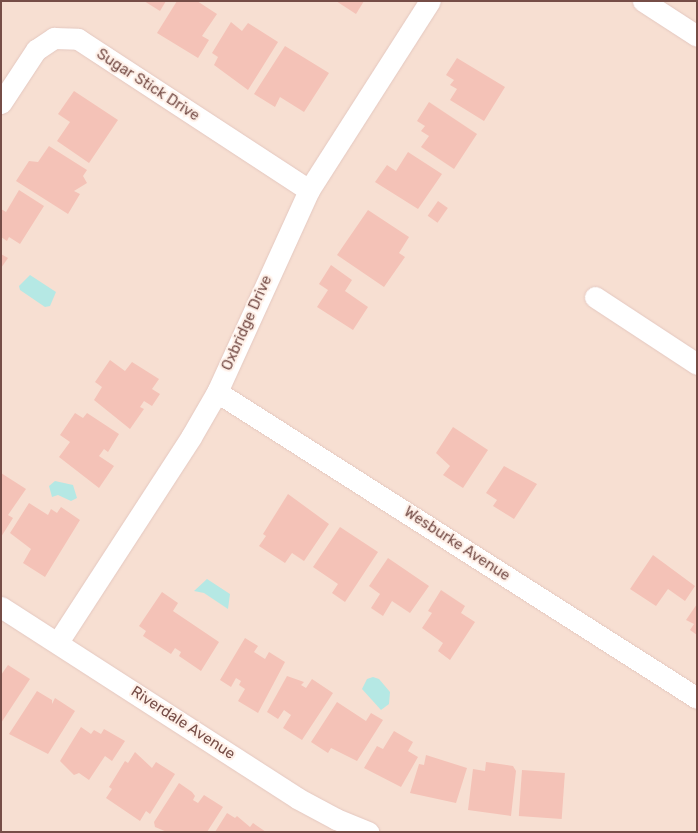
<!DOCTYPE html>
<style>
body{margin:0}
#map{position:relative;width:698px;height:833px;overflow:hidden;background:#fdece1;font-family:Rubik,sans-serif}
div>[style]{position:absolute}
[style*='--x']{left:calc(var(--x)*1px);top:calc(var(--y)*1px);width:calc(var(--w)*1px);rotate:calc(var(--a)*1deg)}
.residential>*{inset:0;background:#f7dfd2;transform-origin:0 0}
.water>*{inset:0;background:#b5e8e4}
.building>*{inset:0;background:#f4c2b7;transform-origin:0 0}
.roads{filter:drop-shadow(0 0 1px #e4c8c0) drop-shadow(0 0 1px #e4c8c0)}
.minor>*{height:21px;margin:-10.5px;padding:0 10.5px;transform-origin:10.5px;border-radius:10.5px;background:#fff}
span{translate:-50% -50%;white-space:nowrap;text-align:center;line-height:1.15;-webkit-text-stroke:4.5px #fff1e9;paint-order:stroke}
.street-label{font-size:15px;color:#764d47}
.frame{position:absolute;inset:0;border:2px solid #764d47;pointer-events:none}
</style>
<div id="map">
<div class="residential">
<i style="left:1px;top:1px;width:696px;height:831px"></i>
</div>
<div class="water">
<i style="clip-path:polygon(30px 275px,56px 292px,50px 306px,45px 307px,20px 290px,19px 286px)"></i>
<i style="clip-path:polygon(55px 481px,73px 485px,77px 498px,71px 501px,58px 495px,52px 497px,49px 486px)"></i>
<i style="clip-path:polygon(207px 579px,230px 594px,228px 609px,204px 593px,194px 591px)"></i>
<i style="clip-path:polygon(373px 677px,379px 679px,390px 692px,389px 704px,381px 710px,362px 689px,367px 679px)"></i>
</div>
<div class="building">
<i style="clip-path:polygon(144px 1px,166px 1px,160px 11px)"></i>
<i style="clip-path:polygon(177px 1px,197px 1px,217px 14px,202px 36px,209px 40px,198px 58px,157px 33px)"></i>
<i style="clip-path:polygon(336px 1px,364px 1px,356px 14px)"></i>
<i style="clip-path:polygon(231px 22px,242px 31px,248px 23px,278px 42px,248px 90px,214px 65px,218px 57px,212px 53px)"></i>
<i style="clip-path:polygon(285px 46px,329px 73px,304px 112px,280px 97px,275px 107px,254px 94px)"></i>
<i style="clip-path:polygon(457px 58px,505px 87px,484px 121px,450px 100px,457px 89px,450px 85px,454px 80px,446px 75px)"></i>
<i style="clip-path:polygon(74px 91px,118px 120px,89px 163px,57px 141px,70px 122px,58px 114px)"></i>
<i style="clip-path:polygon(429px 102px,477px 134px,454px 169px,421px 147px,429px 136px,421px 131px,425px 126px,417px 121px)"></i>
<i style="clip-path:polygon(49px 146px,87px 170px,83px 176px,87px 183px,74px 191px,80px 194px,68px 214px,16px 181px,29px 161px,38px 162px)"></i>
<i style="clip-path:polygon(408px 152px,442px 174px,418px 209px,375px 182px,387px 165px,396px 171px)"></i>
<i style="clip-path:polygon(19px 190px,44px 206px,20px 244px,9px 237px,7px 241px,1px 237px,1px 209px,6px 212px)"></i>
<i style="left:438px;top:201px;width:12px;height:18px;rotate:35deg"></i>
<i style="clip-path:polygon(368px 210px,409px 237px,399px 253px,405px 257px,384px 287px,337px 255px)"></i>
<i style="clip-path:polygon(1px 254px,8px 258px,1px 268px)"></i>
<i style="clip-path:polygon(331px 265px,352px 280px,345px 291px,368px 307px,353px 330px,317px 307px,328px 290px,319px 284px)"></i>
<i style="clip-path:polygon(110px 360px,125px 371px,132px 362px,159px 379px,152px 389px,160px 394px,152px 406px,144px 401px,140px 407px,144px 409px,130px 429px,94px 400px,102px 387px,95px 382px)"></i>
<i style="clip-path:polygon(75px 413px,83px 418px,87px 413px,119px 434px,108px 452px,104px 449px,99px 456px,114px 466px,99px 488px,59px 457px,70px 442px,60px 435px)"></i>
<i style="clip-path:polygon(453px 427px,488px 450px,463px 488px,443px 475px,450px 466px,436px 453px)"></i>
<i style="clip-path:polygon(504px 466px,537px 484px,514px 519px,493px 506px,497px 500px,486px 493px)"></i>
<i style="clip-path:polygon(1px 473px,26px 489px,8px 515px,13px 518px,1px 537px)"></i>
<i style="clip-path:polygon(288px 494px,329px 524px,304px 561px,292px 553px,285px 563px,259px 546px,266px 536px,263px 534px)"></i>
<i style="clip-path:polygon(29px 503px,48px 515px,51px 509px,57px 513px,61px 507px,80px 520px,45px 577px,23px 563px,31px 549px,10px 533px)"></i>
<i style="clip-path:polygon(340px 527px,378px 552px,345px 602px,332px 593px,338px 584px,313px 567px)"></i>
<i style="clip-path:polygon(653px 555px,695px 586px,685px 601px,668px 589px,656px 606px,630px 589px)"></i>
<i style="clip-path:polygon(388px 558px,429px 586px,410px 613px,392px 601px,383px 616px,371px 608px,380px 594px,369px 586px)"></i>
<i style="clip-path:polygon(441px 590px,465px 606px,461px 613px,475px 622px,450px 660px,438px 651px,443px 643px,422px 628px,432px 613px,428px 611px)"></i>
<i style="clip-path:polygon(162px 592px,178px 603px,173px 611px,219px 642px,201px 671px,179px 656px,181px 652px,175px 648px,171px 654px,143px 636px,146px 631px,139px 626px)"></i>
<i style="clip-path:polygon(697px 604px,697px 635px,690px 630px,694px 624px,686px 620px)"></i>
<i style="clip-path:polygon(245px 638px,258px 646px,254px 652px,265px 659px,269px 652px,285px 662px,258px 713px,238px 701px,245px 689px,239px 685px,241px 681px,236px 678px,231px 687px,220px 680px)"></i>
<i style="clip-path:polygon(8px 665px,30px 679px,1px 723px,1px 675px)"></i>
<i style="clip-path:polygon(287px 676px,304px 682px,301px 685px,306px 688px,312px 679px,333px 693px,302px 740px,283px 728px,291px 715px,284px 710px,278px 719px,267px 712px)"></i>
<i style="clip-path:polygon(37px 691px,52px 700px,52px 704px,55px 698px,75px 711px,48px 754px,9px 734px)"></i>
<i style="clip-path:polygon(337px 702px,366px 721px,371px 713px,383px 720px,357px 761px,331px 748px,328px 753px,311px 742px)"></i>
<i style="clip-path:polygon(81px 727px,91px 734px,94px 730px,101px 734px,104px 729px,125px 741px,112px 761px,105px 756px,89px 780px,79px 773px,74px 775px,60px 761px)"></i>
<i style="clip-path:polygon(394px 731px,413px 742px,408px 751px,418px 757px,401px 787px,364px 768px,377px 746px,383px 749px)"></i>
<i style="clip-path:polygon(135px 752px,152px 768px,156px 762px,175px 774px,150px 814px,146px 811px,140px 821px,106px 798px,112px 789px,109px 787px,125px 761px,128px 763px)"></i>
<i style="clip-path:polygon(426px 755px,467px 768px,456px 803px,410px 793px,419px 764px,424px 765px)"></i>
<i style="clip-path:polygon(486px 762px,513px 766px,516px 771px,511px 816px,468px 810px,473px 769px,485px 771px)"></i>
<i style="left:522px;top:770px;width:43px;height:46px;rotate:4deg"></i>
<i style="clip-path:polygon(179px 783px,192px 792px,195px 796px,193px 800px,198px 803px,204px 795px,223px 807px,207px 832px,167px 832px,155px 827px,154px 822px)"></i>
<i style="clip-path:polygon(227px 813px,235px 818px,237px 816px,250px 827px,253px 823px,266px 832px,215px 832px)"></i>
</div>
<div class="roads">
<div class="minor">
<i style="--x:643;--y:1;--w:64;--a:32.9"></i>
<i style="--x:1;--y:103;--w:64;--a:-56.6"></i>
<i style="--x:36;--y:50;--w:22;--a:-34"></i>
<i style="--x:54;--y:38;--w:24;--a:2"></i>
<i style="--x:78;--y:39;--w:276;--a:33.2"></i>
<i style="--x:595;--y:297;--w:122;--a:33.3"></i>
<i style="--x:217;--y:392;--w:569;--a:32.52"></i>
<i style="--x:1;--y:607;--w:352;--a:32.8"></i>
<i style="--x:297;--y:798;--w:44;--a:28.3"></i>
<i style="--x:336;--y:819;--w:35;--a:22"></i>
<i style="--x:58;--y:642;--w:244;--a:-57"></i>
<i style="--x:191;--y:437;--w:52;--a:-60"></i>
<i style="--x:217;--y:392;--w:222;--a:-65.5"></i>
<i style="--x:309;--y:190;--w:224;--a:-57.4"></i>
</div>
</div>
<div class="street-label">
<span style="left:148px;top:85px;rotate:33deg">Sugar Stick Drive</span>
<span style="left:247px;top:323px;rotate:-66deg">Oxbridge Drive</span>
<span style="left:457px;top:544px;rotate:33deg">Wesburke Avenue</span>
<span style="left:183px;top:723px;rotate:33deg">Riverdale Avenue</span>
</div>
<div class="frame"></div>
</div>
